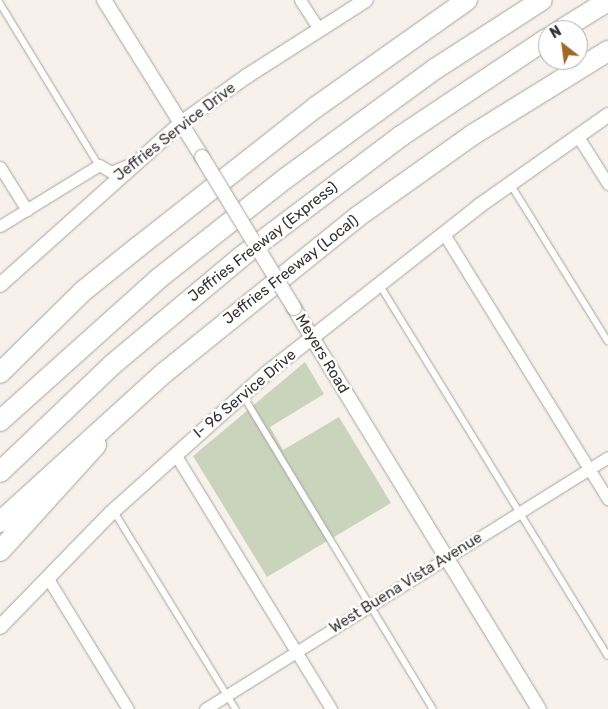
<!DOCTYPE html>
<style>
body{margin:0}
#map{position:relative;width:608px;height:709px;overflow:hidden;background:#f7f1ec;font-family:Rubik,sans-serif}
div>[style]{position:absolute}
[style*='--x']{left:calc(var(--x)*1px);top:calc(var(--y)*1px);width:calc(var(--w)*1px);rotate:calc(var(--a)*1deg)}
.green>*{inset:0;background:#cad4bd}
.roads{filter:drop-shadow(0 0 1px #a7a29d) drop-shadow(0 0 1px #a7a29d)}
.service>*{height:5.5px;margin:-2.75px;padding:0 2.75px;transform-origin:2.75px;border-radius:2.75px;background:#fff}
.minor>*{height:11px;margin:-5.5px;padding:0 5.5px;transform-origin:5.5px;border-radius:5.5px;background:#fff}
.tertiary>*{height:14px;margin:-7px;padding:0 7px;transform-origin:7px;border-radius:7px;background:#fff}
.motorway>*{height:20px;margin:-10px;padding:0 10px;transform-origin:10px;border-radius:10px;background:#fff}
.bridges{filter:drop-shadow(0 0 1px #a7a29d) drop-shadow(0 0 1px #a7a29d)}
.tertiary-bridge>*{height:14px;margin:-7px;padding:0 7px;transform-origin:7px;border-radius:7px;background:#fff}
span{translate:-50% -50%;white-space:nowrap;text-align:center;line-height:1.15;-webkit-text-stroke:5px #fff;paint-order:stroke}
.street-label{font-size:15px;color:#343230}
.north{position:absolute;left:538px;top:20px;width:50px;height:50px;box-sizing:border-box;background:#fff;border:1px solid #aeadac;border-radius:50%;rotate:330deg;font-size:14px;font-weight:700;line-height:20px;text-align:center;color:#343230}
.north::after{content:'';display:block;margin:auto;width:18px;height:22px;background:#a16926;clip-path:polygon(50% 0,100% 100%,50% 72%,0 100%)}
</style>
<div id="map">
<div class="green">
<i style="clip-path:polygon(305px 362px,324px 394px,270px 427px,283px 450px,339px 417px,391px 503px,267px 577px,193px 456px)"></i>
</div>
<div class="roads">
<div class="service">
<i style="--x:0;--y:3;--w:190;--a:58.6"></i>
<i style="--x:510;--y:183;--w:186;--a:58.2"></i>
<i style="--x:380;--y:285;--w:435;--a:58.4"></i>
<i style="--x:243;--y:395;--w:367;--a:58.8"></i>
<i style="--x:114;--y:511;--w:233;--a:58.4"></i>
</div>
<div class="minor">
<i style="--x:300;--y:0;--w:35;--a:57"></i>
<i style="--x:577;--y:135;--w:58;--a:57.7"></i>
<i style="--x:0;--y:167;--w:51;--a:57.9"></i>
<i style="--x:0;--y:226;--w:116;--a:-31.6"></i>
<i style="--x:99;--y:165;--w:14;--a:30"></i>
<i style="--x:111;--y:172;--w:25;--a:-23"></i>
<i style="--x:444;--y:234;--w:312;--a:58.3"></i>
<i style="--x:175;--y:454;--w:299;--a:58.5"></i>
<i style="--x:47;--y:577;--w:155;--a:58.5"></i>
<i style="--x:205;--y:709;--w:475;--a:-32"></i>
</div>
<div class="tertiary">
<i style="--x:104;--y:0;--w:185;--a:58"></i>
<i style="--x:0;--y:285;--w:243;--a:-41.8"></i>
<i style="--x:181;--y:123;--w:81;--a:-35.5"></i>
<i style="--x:247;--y:76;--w:141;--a:-32.6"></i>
<i style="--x:294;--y:308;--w:470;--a:58.6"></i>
<i style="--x:0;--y:627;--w:159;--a:-45.8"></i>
<i style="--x:111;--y:513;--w:210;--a:-41.9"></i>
<i style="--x:267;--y:373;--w:270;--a:-38.2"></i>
<i style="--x:479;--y:206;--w:158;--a:-35.2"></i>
</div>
<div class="motorway">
<i style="--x:561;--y:30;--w:55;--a:-31.7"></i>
<i style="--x:0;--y:373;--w:115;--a:-44.6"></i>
<i style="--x:82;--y:292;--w:72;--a:-38.8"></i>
<i style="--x:138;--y:247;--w:226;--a:-38.2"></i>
<i style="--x:316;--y:107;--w:185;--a:-35.3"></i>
<i style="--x:0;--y:421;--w:212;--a:-41.9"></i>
<i style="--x:158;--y:279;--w:163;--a:-38.3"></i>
<i style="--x:286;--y:178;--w:185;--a:-36.2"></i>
<i style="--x:435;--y:69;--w:127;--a:-32.8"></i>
<i style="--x:0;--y:472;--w:155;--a:-43.7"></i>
<i style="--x:112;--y:365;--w:168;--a:-39.9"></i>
<i style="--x:241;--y:257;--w:201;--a:-37.1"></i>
<i style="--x:401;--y:136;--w:177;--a:-33.7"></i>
<i style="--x:0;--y:522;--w:222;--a:-42.3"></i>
<i style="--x:164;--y:373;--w:248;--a:-38.9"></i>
<i style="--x:357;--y:217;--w:143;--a:-35.4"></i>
<i style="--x:474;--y:134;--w:158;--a:-31.8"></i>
<i style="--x:0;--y:551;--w:143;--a:-47.8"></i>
</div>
</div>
<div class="bridges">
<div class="tertiary-bridge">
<i style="--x:202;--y:157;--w:177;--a:58.6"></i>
</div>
</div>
<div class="street-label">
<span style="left:175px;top:132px;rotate:-38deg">Jeffries Service Drive</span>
<span style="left:263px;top:242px;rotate:-38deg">Jeffries Freeway (Express)</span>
<span style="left:291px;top:270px;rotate:-38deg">Jeffries Freeway (Local)</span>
<span style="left:322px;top:354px;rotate:59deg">Meyers Road</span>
<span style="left:245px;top:394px;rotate:-40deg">I- 96 Service Drive</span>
<span style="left:406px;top:583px;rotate:-32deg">West Buena Vista Avenue</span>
</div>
<div class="north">N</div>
</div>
